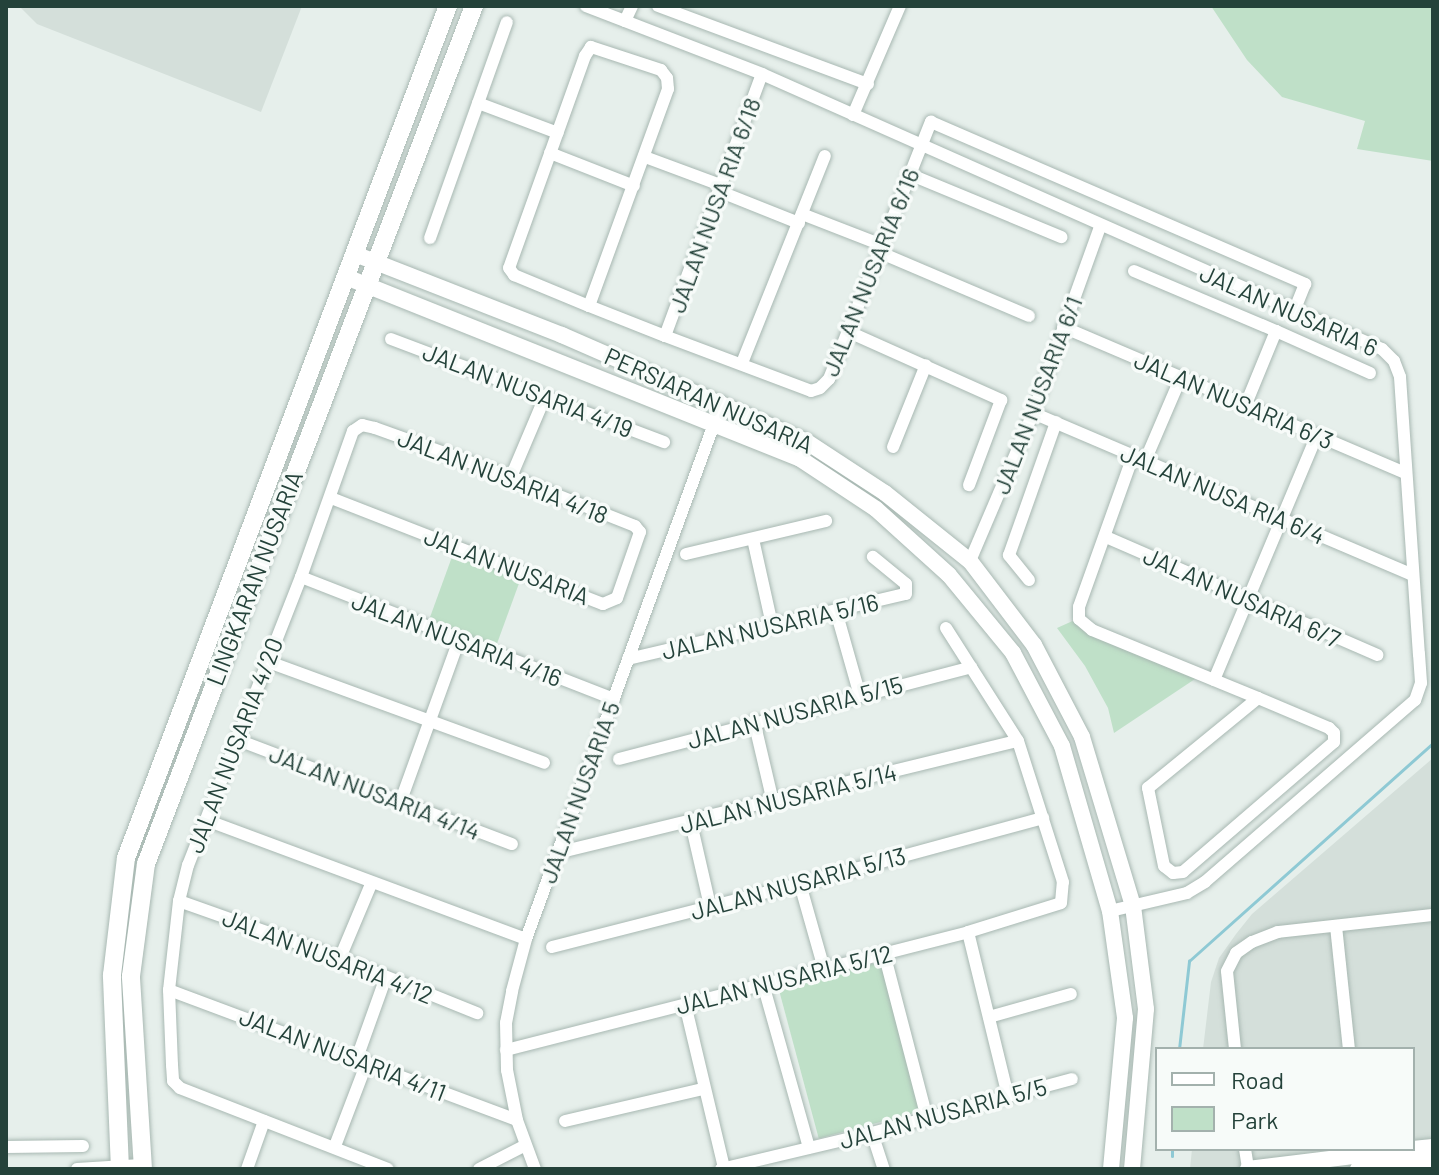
<!DOCTYPE html>
<style>
body{margin:0}
#map{position:relative;width:1439px;height:1175px;overflow:hidden;background:#e6efeb;font-family:Barlow,sans-serif}
div>[style]{position:absolute}
[style*='--x']{left:calc(var(--x)*1px);top:calc(var(--y)*1px);width:calc(var(--w)*1px);rotate:calc(var(--a)*1deg)}
.built>*{inset:0;background:#d4dfda}
.green>*{inset:0;background:#bfe0c8;transform-origin:0 0}
.stream>*{height:3px;margin:-1.5px;padding:0 1.5px;transform-origin:1.5px;border-radius:1.5px;background:#8ec9d4}
.roads{filter:drop-shadow(0 0 2px #a8b8b2) drop-shadow(0 0 2px #a8b8b2)}
.minor>*{height:12px;margin:-6px;padding:0 6px;transform-origin:6px;border-radius:6px;background:#fff}
.tertiary>*{height:16px;margin:-8px;padding:0 8px;transform-origin:8px;border-radius:8px;background:#fff}
.secondary>*{height:18px;margin:-9px;padding:0 9px;transform-origin:9px;border-radius:9px;background:#fff}
span{translate:-50% -50%;white-space:nowrap;text-align:center;line-height:1.15;-webkit-text-stroke:7px #f7fbf9;paint-order:stroke}
.street-label{font-size:24px;color:#24423a}
.frame{position:absolute;inset:0;border:8px solid #24423a;pointer-events:none}
.legend{position:absolute;left:1155px;top:1047px;width:260px;height:104px;box-sizing:border-box;background:#f7fbf9;border:2px solid #a3b1ad;margin:0;padding:10px 14px;list-style:none;font-size:24px;color:#24423a}
.legend li{display:flex;align-items:center;gap:16px;height:40px}
.legend b{width:40px;border:2px solid #a3b1ad}
</style>
<div id="map">
<div class="built">
<i style="clip-path:polygon(19px 6px,302px 6px,261px 112px,37px 24px)"></i>
<i style="clip-path:polygon(1433px 758px,1433px 1169px,1190px 1169px,1192px 1149px,1413px 1149px,1413px 1049px,1203px 1049px,1211px 982px,1219px 958px,1236px 934px,1252px 914px)"></i>
</div>
<div class="green">
<i style="clip-path:polygon(1211px 6px,1433px 6px,1433px 161px,1357px 149px,1365px 121px,1282px 97px,1247px 60px)"></i>
<i style="left:453px;top:554px;width:72px;height:72px;rotate:20deg"></i>
<i style="clip-path:polygon(1077px 619px,1198px 677px,1114px 733px,1108px 708px,1085px 666px,1057px 628px)"></i>
<i style="left:882px;top:961px;width:155px;height:107px;rotate:75deg"></i>
</div>
<div class="stream">
<i style="--x:1179;--y:1049;--w:89;--a:-83.5"></i>
<i style="--x:1189;--y:961;--w:327;--a:-41.8"></i>
<i style="--x:1172;--y:1156;--w:7;--a:-90"></i>
</div>
<div class="roads">
<div class="minor">
<i style="--x:586;--y:6;--w:189;--a:21.1"></i>
<i style="--x:762;--y:74;--w:678;--a:23.92"></i>
<i style="--x:1382;--y:349;--w:17;--a:45"></i>
<i style="--x:1394;--y:361;--w:17;--a:69"></i>
<i style="--x:1400;--y:377;--w:278;--a:86.1"></i>
<i style="--x:1419;--y:654;--w:29;--a:86"></i>
<i style="--x:1421;--y:683;--w:18;--a:109"></i>
<i style="--x:1415;--y:700;--w:278;--a:139.1"></i>
<i style="--x:1205;--y:882;--w:21;--a:149"></i>
<i style="--x:1187;--y:893;--w:79;--a:166.8"></i>
<i style="--x:658;--y:6;--w:224;--a:20.4"></i>
<i style="--x:625;--y:21;--w:17;--a:-65"></i>
<i style="--x:478;--y:103;--w:85;--a:20.6"></i>
<i style="--x:853;--y:115;--w:119;--a:-66.7"></i>
<i style="--x:550;--y:153;--w:90;--a:21.4"></i>
<i style="--x:645;--y:157;--w:83;--a:20.4"></i>
<i style="--x:909;--y:174;--w:165;--a:22.5"></i>
<i style="--x:721;--y:192;--w:84;--a:21.7"></i>
<i style="--x:802;--y:214;--w:86;--a:21.2"></i>
<i style="--x:430;--y:238;--w:229;--a:-70.4"></i>
<i style="--x:879;--y:252;--w:163;--a:23.1"></i>
<i style="--x:1134;--y:271;--w:154;--a:22.9"></i>
<i style="--x:589;--y:306;--w:231;--a:-70"></i>
<i style="--x:668;--y:89;--w:11;--a:-95"></i>
<i style="--x:667;--y:78;--w:10;--a:-127"></i>
<i style="--x:661;--y:70;--w:74;--a:-161.8"></i>
<i style="--x:591;--y:47;--w:11;--a:124"></i>
<i style="--x:585;--y:56;--w:225;--a:109.7"></i>
<i style="--x:509;--y:268;--w:9;--a:54"></i>
<i style="--x:514;--y:275;--w:81;--a:22.5"></i>
<i style="--x:589;--y:306;--w:82;--a:21.5"></i>
<i style="--x:665;--y:336;--w:156;--a:20.6"></i>
<i style="--x:811;--y:391;--w:9;--a:-18"></i>
<i style="--x:820;--y:388;--w:13;--a:-45"></i>
<i style="--x:829;--y:379;--w:277;--a:-68.4"></i>
<i style="--x:931;--y:122;--w:408;--a:23.4"></i>
<i style="--x:1305;--y:284;--w:29;--a:112"></i>
<i style="--x:1063;--y:327;--w:372;--a:23.1"></i>
<i style="--x:849;--y:332;--w:167;--a:24.1"></i>
<i style="--x:1001;--y:400;--w:91;--a:110.6"></i>
<i style="--x:665;--y:336;--w:279;--a:-69.7"></i>
<i style="--x:391;--y:339;--w:292;--a:20.7"></i>
<i style="--x:742;--y:363;--w:223;--a:-68.2"></i>
<i style="--x:1246;--y:404;--w:79;--a:-67.7"></i>
<i style="--x:1276;--y:331;--w:103;--a:24.1"></i>
<i style="--x:1033;--y:413;--w:412;--a:23.1"></i>
<i style="--x:893;--y:447;--w:88;--a:-68.1"></i>
<i style="--x:1133;--y:456;--w:160;--a:109.7"></i>
<i style="--x:1079;--y:607;--w:12;--a:90"></i>
<i style="--x:1079;--y:619;--w:17;--a:40"></i>
<i style="--x:1092;--y:630;--w:179;--a:22.3"></i>
<i style="--x:1258;--y:698;--w:77;--a:22.9"></i>
<i style="--x:1329;--y:728;--w:7;--a:45"></i>
<i style="--x:1334;--y:733;--w:9;--a:90"></i>
<i style="--x:1334;--y:742;--w:199;--a:139.3"></i>
<i style="--x:1183;--y:872;--w:10;--a:174"></i>
<i style="--x:1173;--y:873;--w:11;--a:-142"></i>
<i style="--x:1164;--y:866;--w:80;--a:-101.6"></i>
<i style="--x:1148;--y:788;--w:142;--a:-39.3"></i>
<i style="--x:1145;--y:461;--w:91;--a:-66.8"></i>
<i style="--x:511;--y:477;--w:87;--a:-67"></i>
<i style="--x:331;--y:498;--w:292;--a:21.3"></i>
<i style="--x:603;--y:604;--w:15;--a:-23"></i>
<i style="--x:617;--y:598;--w:70;--a:-70.8"></i>
<i style="--x:640;--y:532;--w:8;--a:-130"></i>
<i style="--x:635;--y:526;--w:133;--a:-158.4"></i>
<i style="--x:511;--y:477;--w:145;--a:-160.2"></i>
<i style="--x:375;--y:428;--w:13;--a:-167"></i>
<i style="--x:362;--y:425;--w:11;--a:146"></i>
<i style="--x:353;--y:431;--w:155;--a:109.6"></i>
<i style="--x:301;--y:577;--w:309;--a:111.4"></i>
<i style="--x:188;--y:865;--w:37;--a:104"></i>
<i style="--x:179;--y:901;--w:90;--a:96.4"></i>
<i style="--x:169;--y:990;--w:75;--a:87.7"></i>
<i style="--x:172;--y:1065;--w:16;--a:86"></i>
<i style="--x:173;--y:1081;--w:10;--a:45"></i>
<i style="--x:180;--y:1088;--w:223;--a:21.3"></i>
<i style="--x:1106;--y:537;--w:296;--a:23.5"></i>
<i style="--x:753;--y:539;--w:88;--a:77.5"></i>
<i style="--x:686;--y:554;--w:144;--a:-13.3"></i>
<i style="--x:970;--y:561;--w:161;--a:-66.9"></i>
<i style="--x:1033;--y:413;--w:198;--a:-70.2"></i>
<i style="--x:301;--y:577;--w:336;--a:21.3"></i>
<i style="--x:1029;--y:580;--w:32;--a:-129"></i>
<i style="--x:1009;--y:555;--w:141;--a:-70.5"></i>
<i style="--x:836;--y:611;--w:88;--a:74.2"></i>
<i style="--x:628;--y:659;--w:285;--a:-13.2"></i>
<i style="--x:906;--y:594;--w:10;--a:-90"></i>
<i style="--x:906;--y:584;--w:43;--a:-140.7"></i>
<i style="--x:266;--y:661;--w:296;--a:20.1"></i>
<i style="--x:1214;--y:680;--w:266;--a:-67.2"></i>
<i style="--x:754;--y:721;--w:83;--a:76.8"></i>
<i style="--x:238;--y:740;--w:293;--a:20.8"></i>
<i style="--x:619;--y:759;--w:364;--a:-14.6"></i>
<i style="--x:400;--y:803;--w:173;--a:-70.1"></i>
<i style="--x:206;--y:820;--w:341;--a:20.4"></i>
<i style="--x:691;--y:823;--w:85;--a:77.1"></i>
<i style="--x:557;--y:853;--w:474;--a:-13.7"></i>
<i style="--x:800;--y:884;--w:88;--a:74.2"></i>
<i style="--x:179;--y:901;--w:171;--a:19.5"></i>
<i style="--x:340;--y:958;--w:148;--a:21.9"></i>
<i style="--x:1336;--y:926;--w:124;--a:84"></i>
<i style="--x:968;--y:932;--w:169;--a:76.3"></i>
<i style="--x:552;--y:947;--w:256;--a:-14.3"></i>
<i style="--x:800;--y:884;--w:252;--a:-15.2"></i>
<i style="--x:884;--y:953;--w:171;--a:75.4"></i>
<i style="--x:340;--y:958;--w:82;--a:-67.2"></i>
<i style="--x:763;--y:984;--w:170;--a:74.3"></i>
<i style="--x:169;--y:990;--w:371;--a:20.5"></i>
<i style="--x:685;--y:1004;--w:169;--a:76.6"></i>
<i style="--x:989;--y:1017;--w:85;--a:-15.7"></i>
<i style="--x:1235;--y:1049;--w:78;--a:-95.9"></i>
<i style="--x:1227;--y:971;--w:20;--a:-63"></i>
<i style="--x:1236;--y:953;--w:19;--a:-35"></i>
<i style="--x:1252;--y:942;--w:28;--a:-21"></i>
<i style="--x:1278;--y:932;--w:156;--a:-6.3"></i>
<i style="--x:506;--y:1050;--w:477;--a:-14.3"></i>
<i style="--x:968;--y:932;--w:97;--a:-17.3"></i>
<i style="--x:1061;--y:903;--w:21;--a:-85"></i>
<i style="--x:1063;--y:882;--w:148;--a:-107.7"></i>
<i style="--x:1018;--y:741;--w:134;--a:-122.5"></i>
<i style="--x:357;--y:1058;--w:86;--a:-70.3"></i>
<i style="--x:565;--y:1121;--w:142;--a:-13.1"></i>
<i style="--x:872;--y:1133;--w:38;--a:72"></i>
<i style="--x:335;--y:1146;--w:90;--a:-69.1"></i>
<i style="--x:6;--y:1147;--w:77;--a:-0.7"></i>
<i style="--x:1245;--y:1149;--w:20;--a:81"></i>
<i style="--x:77;--y:1169;--w:64;--a:-3.6"></i>
<i style="--x:247;--y:1169;--w:51;--a:-70.5"></i>
<i style="--x:479;--y:1169;--w:51;--a:-27.1"></i>
<i style="--x:535;--y:1169;--w:52;--a:-110.2"></i>
<i style="--x:517;--y:1120;--w:51;--a:-101.3"></i>
<i style="--x:507;--y:1070;--w:47;--a:-91.2"></i>
<i style="--x:506;--y:1023;--w:33;--a:-79"></i>
<i style="--x:512;--y:991;--w:54;--a:-74.9"></i>
<i style="--x:526;--y:939;--w:572;--a:-69.95"></i>
<i style="--x:721;--y:1169;--w:155;--a:-13.4"></i>
<i style="--x:872;--y:1133;--w:207;--a:-15.1"></i>
</div>
<div class="tertiary">
<i style="--x:355;--y:254;--w:222;--a:21.4"></i>
<i style="--x:562;--y:335;--w:267;--a:23.6"></i>
<i style="--x:807;--y:442;--w:93;--a:33.2"></i>
<i style="--x:885;--y:493;--w:109;--a:38.7"></i>
<i style="--x:970;--y:561;--w:106;--a:52.7"></i>
<i style="--x:1034;--y:645;--w:104;--a:62.4"></i>
<i style="--x:1082;--y:737;--w:177;--a:73.2"></i>
<i style="--x:1133;--y:906;--w:104;--a:82.8"></i>
<i style="--x:1146;--y:1009;--w:161;--a:95"></i>
<i style="--x:346;--y:277;--w:488;--a:21.8"></i>
<i style="--x:799;--y:458;--w:92;--a:33.5"></i>
<i style="--x:876;--y:509;--w:98;--a:42.1"></i>
<i style="--x:949;--y:575;--w:101;--a:50.6"></i>
<i style="--x:1013;--y:653;--w:105;--a:62.2"></i>
<i style="--x:1062;--y:746;--w:172;--a:73.8"></i>
<i style="--x:1110;--y:911;--w:108;--a:82"></i>
<i style="--x:1125;--y:1018;--w:152;--a:95.3"></i>
<i style="--x:1413;--y:1149;--w:20;--a:-6"></i>
<i style="--x:1248;--y:1169;--w:165;--a:-7"></i>
<i style="--x:1358;--y:1169;--w:76;--a:-6.8"></i>
</div>
<div class="secondary">
<i style="--x:120;--y:1169;--w:194;--a:-92.4"></i>
<i style="--x:112;--y:975;--w:118;--a:-83.2"></i>
<i style="--x:126;--y:858;--w:911;--a:-69.3"></i>
<i style="--x:143;--y:1169;--w:193;--a:-93.6"></i>
<i style="--x:131;--y:976;--w:113;--a:-82.4"></i>
<i style="--x:146;--y:864;--w:919;--a:-69.08"></i>
</div>
</div>
<div class="street-label">
<span style="left:714px;top:205px;rotate:-70deg">JALAN NUSA RIA 6/18</span>
<span style="left:870px;top:272px;rotate:-68deg">JALAN NUSARIA 6/16</span>
<span style="left:1289px;top:310px;rotate:24deg">JALAN NUSARIA 6</span>
<span style="left:528px;top:390px;rotate:21deg">JALAN NUSARIA 4/19</span>
<span style="left:1037px;top:395px;rotate:-69deg">JALAN NUSARIA 6/1</span>
<span style="left:709px;top:400px;rotate:24deg">PERSIARAN NUSARIA</span>
<span style="left:1234px;top:400px;rotate:23deg">JALAN NUSARIA 6/3</span>
<span style="left:503px;top:476px;rotate:21deg">JALAN NUSARIA 4/18</span>
<span style="left:1223px;top:494px;rotate:23deg">JALAN NUSA RIA 6/4</span>
<span style="left:507px;top:566px;rotate:21deg">JALAN NUSARIA</span>
<span style="left:254px;top:578px;rotate:-69deg">LINGKARAN NUSARIA</span>
<span style="left:1242px;top:597px;rotate:24deg">JALAN NUSARIA 6/7</span>
<span style="left:770px;top:626px;rotate:-13deg">JALAN NUSARIA 5/16</span>
<span style="left:457px;top:639px;rotate:21deg">JALAN NUSARIA 4/16</span>
<span style="left:795px;top:712px;rotate:-15deg">JALAN NUSARIA 5/15</span>
<span style="left:234px;top:745px;rotate:-69deg">JALAN NUSARIA 4/20</span>
<span style="left:375px;top:792px;rotate:21deg">JALAN NUSARIA 4/14</span>
<span style="left:579px;top:792px;rotate:-70deg">JALAN NUSARIA 5</span>
<span style="left:788px;top:798px;rotate:-14deg">JALAN NUSARIA 5/14</span>
<span style="left:798px;top:883px;rotate:-15deg">JALAN NUSARIA 5/13</span>
<span style="left:328px;top:956px;rotate:21deg">JALAN NUSARIA 4/12</span>
<span style="left:784px;top:979px;rotate:-14deg">JALAN NUSARIA 5/12</span>
<span style="left:343px;top:1054px;rotate:21deg">JALAN NUSARIA 4/11</span>
<span style="left:943px;top:1113px;rotate:-15deg">JALAN NUSARIA 5/5</span>
</div>
<div class="frame"></div>
<ul class="legend">
<li><b style="height:10px;background:#fff"></b>Road</li>
<li><b style="height:22px;background:#bfe0c8"></b>Park</li>
</ul>
</div>
